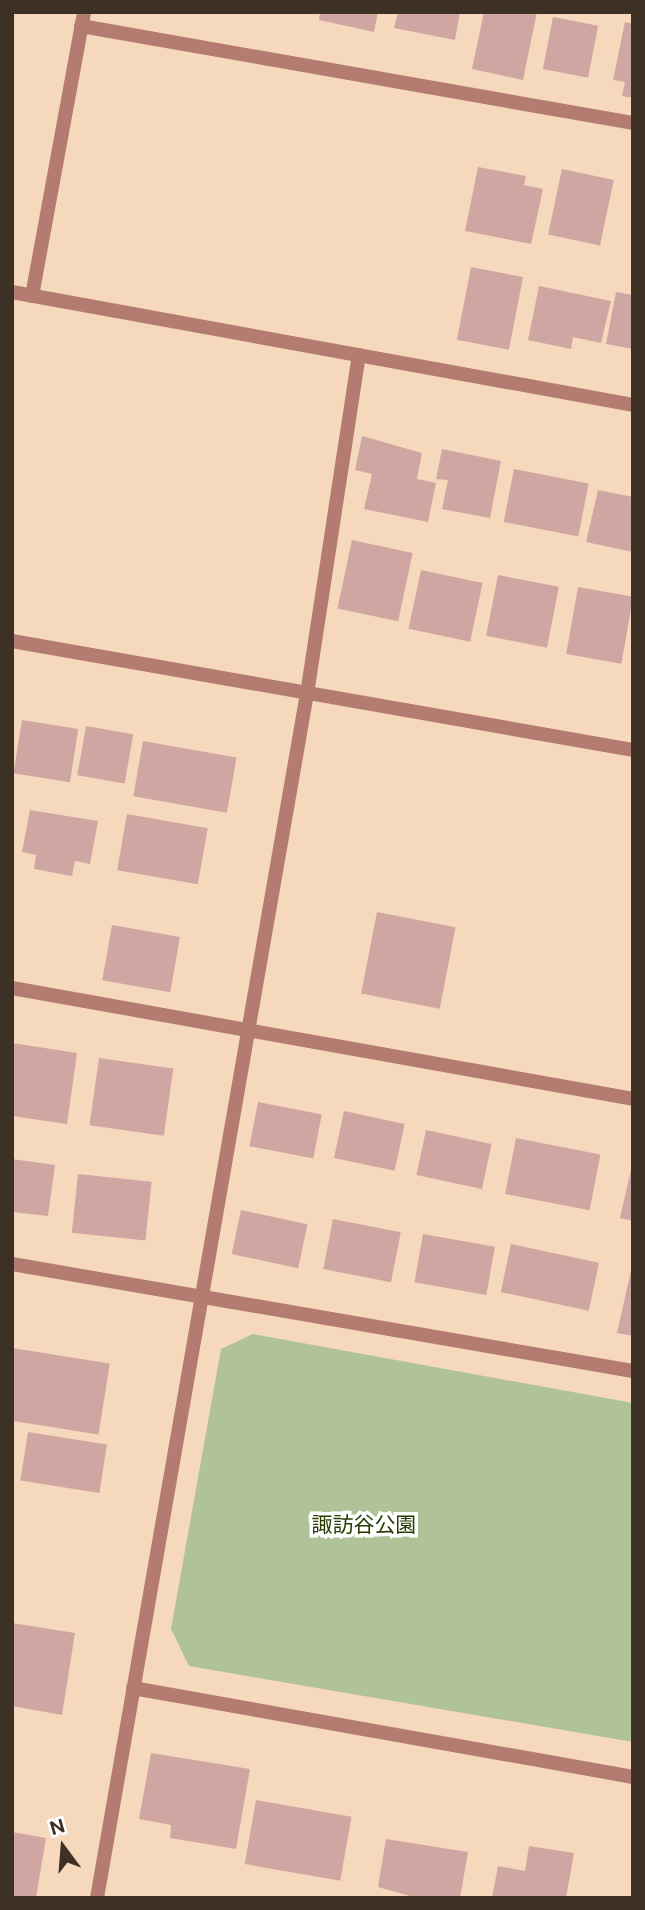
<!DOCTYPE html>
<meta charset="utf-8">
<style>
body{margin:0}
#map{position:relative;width:645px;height:1910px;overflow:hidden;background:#f6d9bc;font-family:"Public Sans","Noto Sans JP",sans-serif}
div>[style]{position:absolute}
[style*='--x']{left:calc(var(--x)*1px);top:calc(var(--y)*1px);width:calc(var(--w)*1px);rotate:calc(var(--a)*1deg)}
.green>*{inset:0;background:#afc298}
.building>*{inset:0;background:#d0a6a2;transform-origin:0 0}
.minor>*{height:14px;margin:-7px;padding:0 7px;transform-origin:7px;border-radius:7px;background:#b47c70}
.tertiary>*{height:14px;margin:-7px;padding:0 7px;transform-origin:7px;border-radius:7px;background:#b47c70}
span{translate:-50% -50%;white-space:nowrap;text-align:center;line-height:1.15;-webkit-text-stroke:7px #fff;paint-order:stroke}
.park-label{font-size:21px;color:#2a3d07}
.frame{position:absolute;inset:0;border:14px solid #3d3126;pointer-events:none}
.north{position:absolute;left:28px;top:1812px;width:70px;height:70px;-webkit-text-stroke:5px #fff;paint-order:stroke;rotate:344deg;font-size:19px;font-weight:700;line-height:28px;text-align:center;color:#3d3126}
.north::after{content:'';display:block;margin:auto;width:24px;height:32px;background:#3d3126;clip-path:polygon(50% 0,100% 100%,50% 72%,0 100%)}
</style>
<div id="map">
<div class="green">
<i style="clip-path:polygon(253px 1334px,633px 1403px,633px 1742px,189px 1666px,171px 1629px,221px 1349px)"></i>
</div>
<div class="building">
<i style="clip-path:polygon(320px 12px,378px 12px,374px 32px,319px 20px)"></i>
<i style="clip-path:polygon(398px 12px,460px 12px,455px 40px,394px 28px)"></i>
<i style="clip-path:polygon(484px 12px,537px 12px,523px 80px,472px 69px)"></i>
<i style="left:553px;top:17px;width:46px;height:53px;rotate:11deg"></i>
<i style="clip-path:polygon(625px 22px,633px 24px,633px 98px,622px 96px,625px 82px,613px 80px)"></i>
<i style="clip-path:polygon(478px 167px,526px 176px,524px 185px,543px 189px,531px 244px,465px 231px)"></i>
<i style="left:562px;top:169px;width:53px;height:67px;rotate:12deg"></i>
<i style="left:471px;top:267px;width:53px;height:74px;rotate:11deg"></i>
<i style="clip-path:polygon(539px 286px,611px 301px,601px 343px,573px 337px,571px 349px,528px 340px)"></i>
<i style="clip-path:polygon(616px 292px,633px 295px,633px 349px,606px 344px)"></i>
<i style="clip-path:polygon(362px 436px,422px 453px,417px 479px,436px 483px,428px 522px,364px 509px,372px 474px,355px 470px)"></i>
<i style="clip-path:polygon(442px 449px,501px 461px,490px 518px,442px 509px,448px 480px,436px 479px)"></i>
<i style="left:514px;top:469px;width:76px;height:54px;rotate:11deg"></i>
<i style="clip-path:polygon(598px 490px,633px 497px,633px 552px,586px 542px)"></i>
<i style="left:352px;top:540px;width:62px;height:70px;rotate:12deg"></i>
<i style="left:421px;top:570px;width:63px;height:60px;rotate:12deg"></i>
<i style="left:498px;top:575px;width:62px;height:62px;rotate:11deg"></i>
<i style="left:578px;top:587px;width:56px;height:68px;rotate:10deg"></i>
<i style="left:22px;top:720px;width:57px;height:54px;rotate:9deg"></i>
<i style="left:86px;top:726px;width:48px;height:50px;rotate:10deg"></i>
<i style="left:143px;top:741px;width:95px;height:56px;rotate:10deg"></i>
<i style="clip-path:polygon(30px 810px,98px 821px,90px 864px,75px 861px,72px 876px,34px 869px,36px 855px,22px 852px)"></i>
<i style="left:127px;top:814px;width:82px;height:57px;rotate:10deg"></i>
<i style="left:377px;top:912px;width:80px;height:83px;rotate:11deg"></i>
<i style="left:112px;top:925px;width:69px;height:56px;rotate:10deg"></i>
<i style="clip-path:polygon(12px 1043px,77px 1053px,67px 1124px,12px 1116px)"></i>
<i style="left:99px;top:1058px;width:75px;height:68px;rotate:8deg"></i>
<i style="left:258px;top:1102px;width:65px;height:45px;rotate:11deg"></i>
<i style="left:344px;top:1111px;width:62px;height:48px;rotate:12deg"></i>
<i style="left:426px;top:1130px;width:67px;height:46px;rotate:12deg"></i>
<i style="left:516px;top:1138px;width:86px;height:57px;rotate:11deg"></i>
<i style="clip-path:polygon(12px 1159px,55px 1165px,48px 1216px,12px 1212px)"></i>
<i style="clip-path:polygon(632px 1165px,633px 1165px,633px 1221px,620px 1218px)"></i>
<i style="left:78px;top:1174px;width:74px;height:59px;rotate:6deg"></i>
<i style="left:241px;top:1210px;width:68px;height:45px;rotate:12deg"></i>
<i style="left:333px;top:1219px;width:69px;height:51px;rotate:11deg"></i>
<i style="left:423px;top:1234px;width:73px;height:49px;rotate:10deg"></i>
<i style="left:511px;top:1244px;width:90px;height:49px;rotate:12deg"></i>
<i style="clip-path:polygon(632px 1266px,633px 1266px,633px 1336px,617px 1333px)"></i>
<i style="left:12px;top:1348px;width:99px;height:72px;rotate:9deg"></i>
<i style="left:28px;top:1432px;width:80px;height:49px;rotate:9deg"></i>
<i style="clip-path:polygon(12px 1623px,75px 1633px,62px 1715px,12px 1706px)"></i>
<i style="clip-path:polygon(151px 1753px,250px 1769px,236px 1849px,170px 1838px,171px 1825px,139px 1819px)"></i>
<i style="left:256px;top:1800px;width:97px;height:65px;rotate:10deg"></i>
<i style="clip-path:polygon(12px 1832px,46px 1838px,36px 1898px,12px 1898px)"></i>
<i style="clip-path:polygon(386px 1839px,468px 1852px,460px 1898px,417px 1898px,378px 1887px)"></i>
<i style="clip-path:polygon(529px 1846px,574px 1853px,566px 1898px,492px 1898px,498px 1866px,525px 1871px)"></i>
</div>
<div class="minor">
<i style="--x:81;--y:26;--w:560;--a:9.97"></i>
<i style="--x:12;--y:292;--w:631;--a:10.31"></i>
<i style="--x:32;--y:296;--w:289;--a:-79.6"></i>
<i style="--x:12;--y:988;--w:631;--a:10.13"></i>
<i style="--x:12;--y:1264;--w:630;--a:9.78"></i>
<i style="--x:133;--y:1688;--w:508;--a:10.09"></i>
<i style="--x:97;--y:1898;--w:1222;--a:-80.11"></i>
<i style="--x:307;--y:694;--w:343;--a:-81.3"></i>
</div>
<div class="tertiary">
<i style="--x:12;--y:641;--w:630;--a:9.96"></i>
</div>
<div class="park-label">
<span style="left:364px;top:1525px">諏訪谷公園</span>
</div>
<div class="frame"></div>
<div class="north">N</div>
</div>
